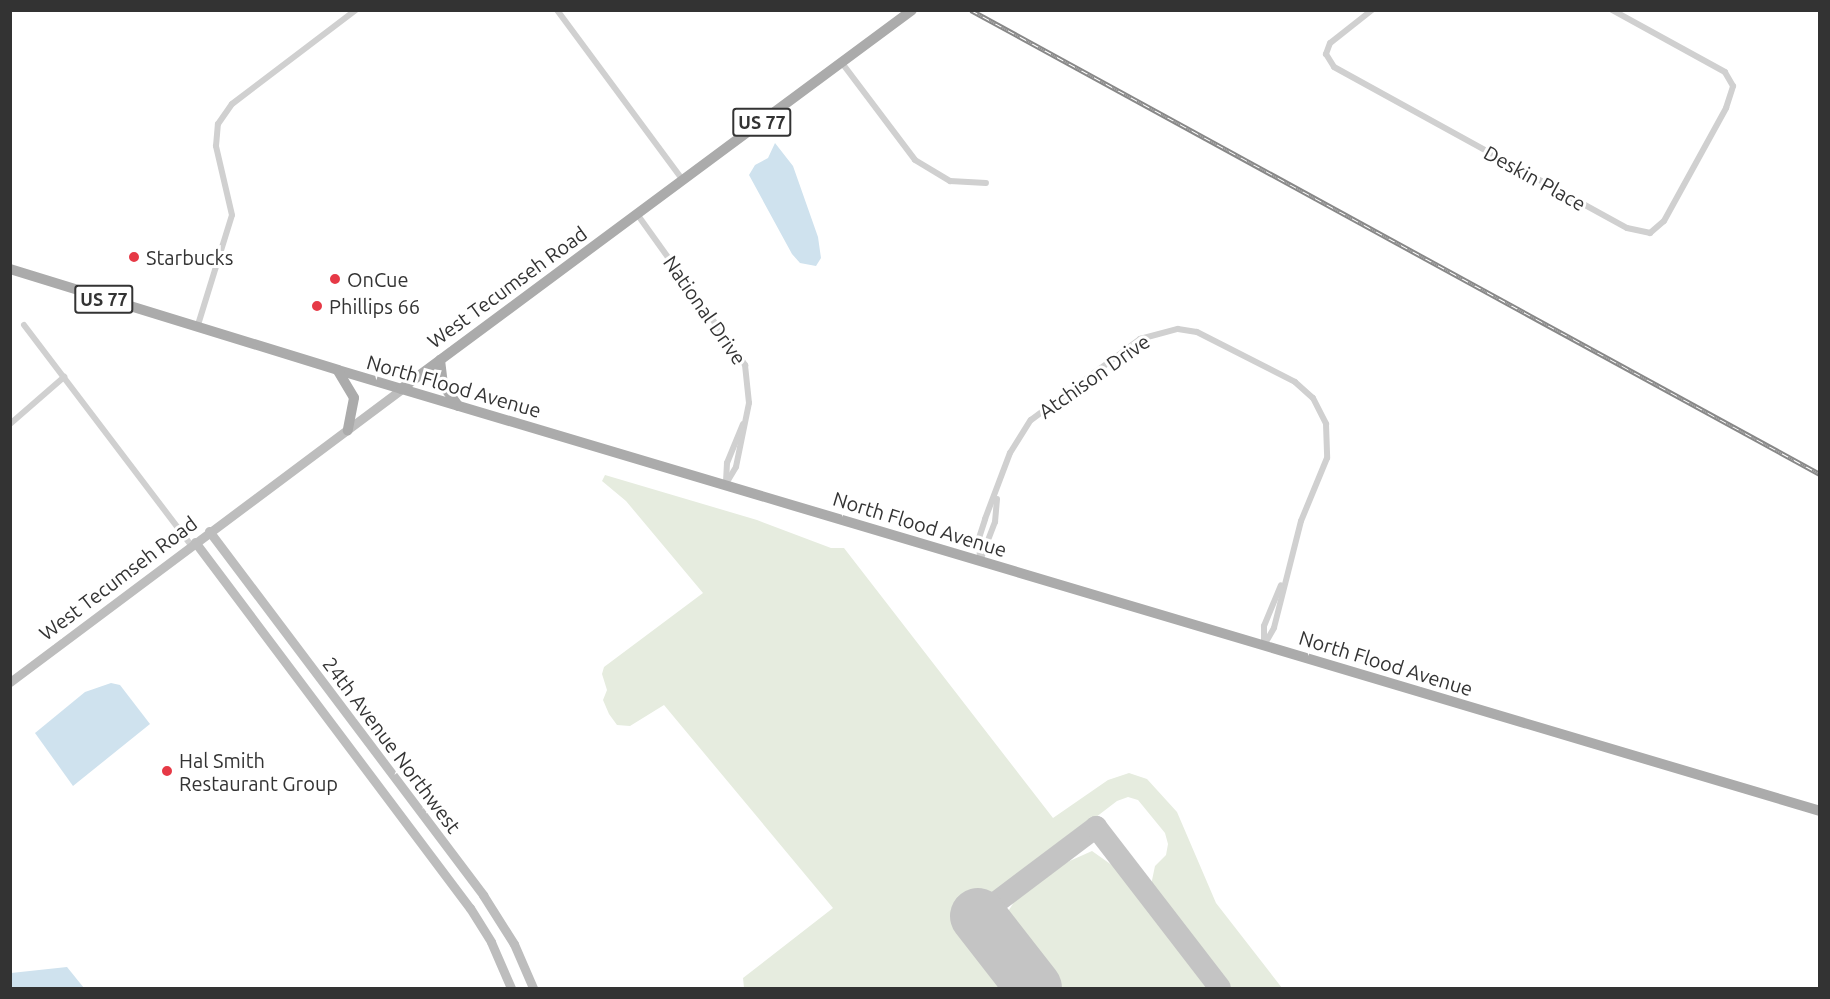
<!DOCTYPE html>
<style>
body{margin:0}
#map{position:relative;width:1830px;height:999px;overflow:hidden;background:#fff;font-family:Ubuntu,sans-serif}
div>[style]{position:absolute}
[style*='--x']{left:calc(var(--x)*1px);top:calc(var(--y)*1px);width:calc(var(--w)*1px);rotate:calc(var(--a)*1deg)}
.green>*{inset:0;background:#e6ecdf}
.water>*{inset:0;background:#cfe2ee}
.taxiway>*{height:22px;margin:-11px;padding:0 11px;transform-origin:11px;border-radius:11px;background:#c4c4c4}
.runway>*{height:56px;margin:-28px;padding:0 28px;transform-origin:28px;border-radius:28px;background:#c4c4c4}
.minor>*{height:6px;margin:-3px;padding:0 3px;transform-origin:3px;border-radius:3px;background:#d0d0d0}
.secondary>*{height:9px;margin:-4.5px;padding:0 4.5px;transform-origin:4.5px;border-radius:4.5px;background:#bdbdbd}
.primary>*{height:10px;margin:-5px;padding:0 5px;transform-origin:5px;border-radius:5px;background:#ababab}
.rail>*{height:4.5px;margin-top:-2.25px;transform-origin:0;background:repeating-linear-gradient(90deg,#fff 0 7px,#888 0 14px);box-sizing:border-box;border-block:2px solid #888}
.dots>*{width:16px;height:16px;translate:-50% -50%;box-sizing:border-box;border:3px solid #fff;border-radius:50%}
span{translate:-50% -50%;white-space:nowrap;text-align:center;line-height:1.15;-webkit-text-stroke:6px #fff;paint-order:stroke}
.shield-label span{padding:2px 4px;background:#fff;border:2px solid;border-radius:4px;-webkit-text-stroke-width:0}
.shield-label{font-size:18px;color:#333;font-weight:700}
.street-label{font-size:20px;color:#333}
.poi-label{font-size:20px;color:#333}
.left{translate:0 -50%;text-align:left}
.frame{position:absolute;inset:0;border:12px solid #333;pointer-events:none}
</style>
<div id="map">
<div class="green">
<i style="clip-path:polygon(605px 475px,757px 520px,831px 548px,844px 548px,1053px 818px,1108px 780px,1129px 773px,1147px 779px,1177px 812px,1216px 903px,1282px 988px,1229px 988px,1151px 885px,1155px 866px,1166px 855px,1168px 844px,1165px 833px,1138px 800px,1128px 797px,1117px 801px,959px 922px,1009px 988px,744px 988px,743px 978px,833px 908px,664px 705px,630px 726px,617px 725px,609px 714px,603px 700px,607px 690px,602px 674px,604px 667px,703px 593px,626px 501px,602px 481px)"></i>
<i style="clip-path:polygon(1092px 851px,1116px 868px,1212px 988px,1057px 988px,1005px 920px,1007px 913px,1016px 899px,1054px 868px)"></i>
</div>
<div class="water">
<i style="clip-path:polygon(775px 143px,793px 166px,818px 237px,821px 258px,816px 266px,800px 263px,792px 254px,749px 175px,755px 165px,768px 158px)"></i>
<i style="clip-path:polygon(111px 683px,120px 685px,150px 724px,73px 786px,35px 733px,85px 692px)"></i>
<i style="clip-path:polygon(67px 967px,84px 988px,11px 988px,11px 973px)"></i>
</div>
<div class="taxiway">
<i style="--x:978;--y:916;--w:148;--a:-37"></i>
<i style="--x:1096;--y:827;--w:203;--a:52.4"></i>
</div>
<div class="runway">
<i style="--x:978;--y:916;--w:91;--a:52.1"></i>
</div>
<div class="minor">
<i style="--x:557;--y:10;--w:212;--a:53.5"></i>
<i style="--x:1372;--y:10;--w:53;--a:141.8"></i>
<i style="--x:1330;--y:43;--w:12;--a:110"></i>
<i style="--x:1326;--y:54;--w:15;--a:58"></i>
<i style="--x:1334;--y:67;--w:334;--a:28.8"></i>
<i style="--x:1627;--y:228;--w:24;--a:12"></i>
<i style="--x:1650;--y:233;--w:18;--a:-41"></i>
<i style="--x:1664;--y:221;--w:129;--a:-61.2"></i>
<i style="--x:1726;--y:108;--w:23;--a:-72"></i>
<i style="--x:1733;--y:86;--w:16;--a:-120"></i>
<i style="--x:1725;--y:72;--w:129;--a:-151.2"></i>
<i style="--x:842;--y:63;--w:121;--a:53"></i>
<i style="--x:915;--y:160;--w:41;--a:31"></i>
<i style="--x:950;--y:181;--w:36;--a:3"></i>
<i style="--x:637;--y:214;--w:186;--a:54.4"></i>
<i style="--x:745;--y:365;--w:38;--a:84"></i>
<i style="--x:749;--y:403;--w:65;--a:101.5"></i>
<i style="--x:736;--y:467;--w:21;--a:121"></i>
<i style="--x:24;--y:325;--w:276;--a:52.8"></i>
<i style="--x:197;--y:328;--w:118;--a:-72.8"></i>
<i style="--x:232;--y:215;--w:71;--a:-103.1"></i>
<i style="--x:216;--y:146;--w:22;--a:-85"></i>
<i style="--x:218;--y:124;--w:24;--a:-55"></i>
<i style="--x:232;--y:104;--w:156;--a:-37.2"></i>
<i style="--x:10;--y:424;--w:72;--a:-41"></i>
<i style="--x:726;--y:482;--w:19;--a:-87"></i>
<i style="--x:727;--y:463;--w:42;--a:-67.7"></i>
<i style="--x:980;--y:561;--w:23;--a:-92"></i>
<i style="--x:979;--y:538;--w:20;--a:-72"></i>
<i style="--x:985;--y:519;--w:71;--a:-69.3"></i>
<i style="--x:1010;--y:453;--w:39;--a:-58"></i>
<i style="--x:1031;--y:420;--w:136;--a:-36.6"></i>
<i style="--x:1140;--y:339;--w:39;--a:-15"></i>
<i style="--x:1178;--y:329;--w:19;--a:9"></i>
<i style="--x:1197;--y:332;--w:110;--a:27"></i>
<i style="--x:1295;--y:382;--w:24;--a:42"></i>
<i style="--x:1313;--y:398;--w:29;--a:63"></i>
<i style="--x:1326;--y:424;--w:34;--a:88"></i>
<i style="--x:1327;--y:458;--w:68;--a:112.4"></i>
<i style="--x:1301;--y:521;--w:110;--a:104.2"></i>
<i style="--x:1274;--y:628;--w:20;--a:120"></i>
<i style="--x:980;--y:561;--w:42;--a:-69"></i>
<i style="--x:995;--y:522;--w:23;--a:-85"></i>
<i style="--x:1264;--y:643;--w:17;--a:-90"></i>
<i style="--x:1264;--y:626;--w:44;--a:-67.5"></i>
</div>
<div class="secondary">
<i style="--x:209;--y:531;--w:456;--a:53"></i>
<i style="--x:483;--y:895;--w:58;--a:57.7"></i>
<i style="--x:514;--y:944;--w:48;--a:66.6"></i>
<i style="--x:195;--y:542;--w:458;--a:53.1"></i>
<i style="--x:470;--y:908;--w:40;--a:58"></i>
<i style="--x:491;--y:942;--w:50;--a:66.5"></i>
<i style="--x:10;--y:682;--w:489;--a:-36.8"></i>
</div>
<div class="primary">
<i style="--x:10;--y:269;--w:343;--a:17.1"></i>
<i style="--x:338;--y:370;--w:1546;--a:16.57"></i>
<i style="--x:440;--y:360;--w:25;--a:83"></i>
<i style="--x:443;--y:385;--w:26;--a:54"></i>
<i style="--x:338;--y:371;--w:31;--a:59"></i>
<i style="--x:354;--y:398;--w:33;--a:101"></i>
<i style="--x:401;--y:389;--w:636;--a:-36.56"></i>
</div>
<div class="rail">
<i style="--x:971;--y:10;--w:968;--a:28.66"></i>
</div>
<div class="dots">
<i style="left:134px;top:257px;background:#e63946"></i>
<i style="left:335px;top:279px;background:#e63946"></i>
<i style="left:317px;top:306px;background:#e63946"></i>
<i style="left:167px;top:771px;background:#e63946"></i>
</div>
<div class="shield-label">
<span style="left:762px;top:122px">US 77</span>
<span style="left:104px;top:299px">US 77</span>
</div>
<div class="street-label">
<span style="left:1535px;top:178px;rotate:29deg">Deskin Place</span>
<span style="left:507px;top:287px;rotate:-36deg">West Tecumseh Road</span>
<span style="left:705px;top:310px;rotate:55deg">National Drive</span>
<span style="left:1094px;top:376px;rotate:-35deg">Atchison Drive</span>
<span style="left:454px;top:386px;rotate:16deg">North Flood Avenue</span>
<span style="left:920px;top:524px;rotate:17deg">North Flood Avenue</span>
<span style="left:118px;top:578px;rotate:-37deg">West Tecumseh Road</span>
<span style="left:1386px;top:663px;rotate:17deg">North Flood Avenue</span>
<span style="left:392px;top:745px;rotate:53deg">24th Avenue Northwest</span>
</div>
<div class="poi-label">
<span class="left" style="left:146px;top:257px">Starbucks</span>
<span class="left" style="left:347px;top:279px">OnCue</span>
<span class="left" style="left:329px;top:306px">Phillips 66</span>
<span class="left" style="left:179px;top:772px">Hal Smith<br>Restaurant Group</span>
</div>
<div class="frame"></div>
</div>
